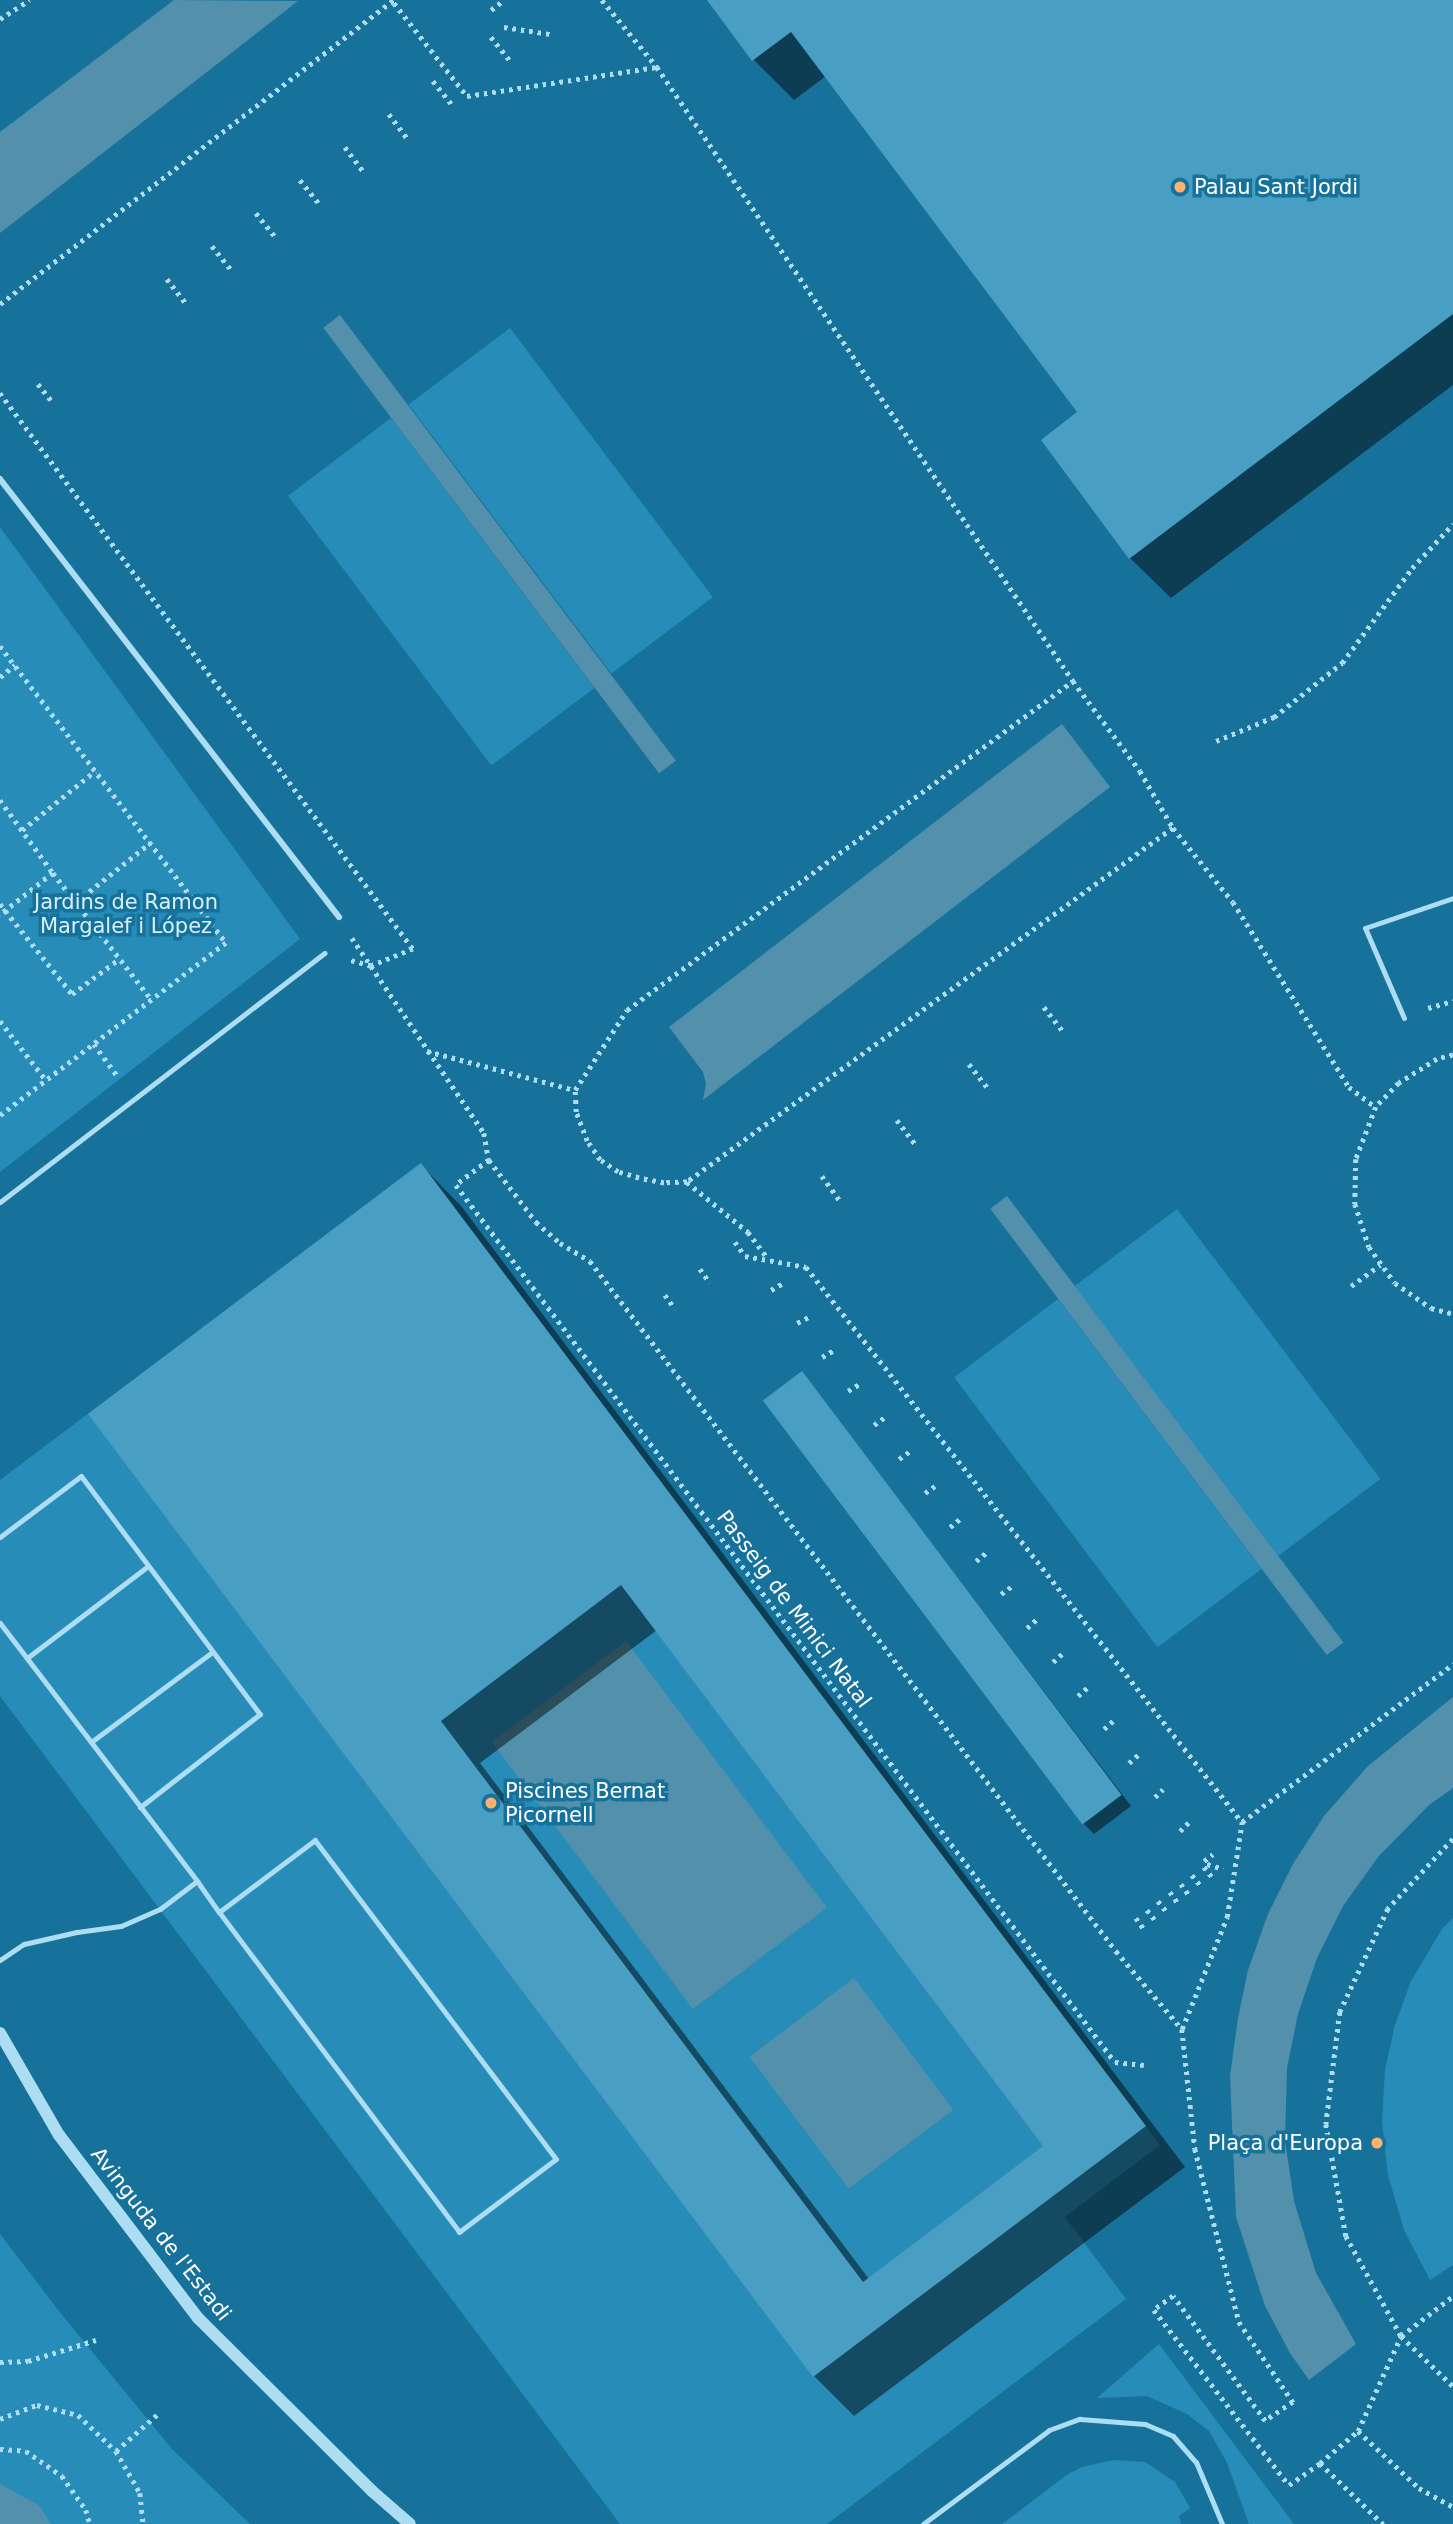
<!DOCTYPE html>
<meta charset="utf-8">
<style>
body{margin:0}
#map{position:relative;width:1453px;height:2524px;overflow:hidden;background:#17729b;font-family:"DejaVu Sans",sans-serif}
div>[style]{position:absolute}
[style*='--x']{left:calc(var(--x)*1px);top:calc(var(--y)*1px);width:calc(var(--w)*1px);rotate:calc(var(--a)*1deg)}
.green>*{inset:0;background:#278cb8;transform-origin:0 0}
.water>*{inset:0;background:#5390ab;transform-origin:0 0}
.shadow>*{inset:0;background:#0007}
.building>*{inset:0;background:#499ec4;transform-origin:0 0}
.path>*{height:4.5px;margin-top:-2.25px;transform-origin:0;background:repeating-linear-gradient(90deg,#adddf2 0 3.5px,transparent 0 8.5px)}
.service>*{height:5px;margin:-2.5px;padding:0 2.5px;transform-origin:2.5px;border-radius:2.5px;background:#adddf2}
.pedestrian>*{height:6px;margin:-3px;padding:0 3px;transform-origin:3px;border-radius:3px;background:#adddf2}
.tertiary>*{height:12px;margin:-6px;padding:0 6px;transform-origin:6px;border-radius:6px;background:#adddf2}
.dots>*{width:19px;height:19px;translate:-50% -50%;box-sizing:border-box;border:4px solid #17729b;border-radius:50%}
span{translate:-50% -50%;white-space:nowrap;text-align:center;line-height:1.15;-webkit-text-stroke:7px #17729b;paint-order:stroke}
.poi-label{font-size:21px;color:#fff}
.left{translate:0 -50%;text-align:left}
.right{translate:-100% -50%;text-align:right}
.park-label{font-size:21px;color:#d5f1fc}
.street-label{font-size:21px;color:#fff}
</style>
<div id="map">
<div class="green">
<i style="left:510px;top:328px;width:337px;height:127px;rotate:53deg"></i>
<i style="left:391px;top:418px;width:338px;height:129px;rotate:53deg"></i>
<i style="clip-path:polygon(0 527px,300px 939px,0 1172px)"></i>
<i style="clip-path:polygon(421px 1163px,1160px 2145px,1065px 2217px,1126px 2299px,827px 2524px,620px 2524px,0 1696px,0 1480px)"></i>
<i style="left:1177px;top:1209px;width:338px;height:128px;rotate:53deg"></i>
<i style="left:1058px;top:1299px;width:338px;height:130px;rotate:53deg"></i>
<i style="clip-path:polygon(1453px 1918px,1453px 2265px,1430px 2280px,1404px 2230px,1388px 2175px,1382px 2122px,1385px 2070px,1395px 2025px,1411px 1981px,1442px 1929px)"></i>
<i style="clip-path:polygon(0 2234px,62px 2315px,172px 2449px,250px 2524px,0 2524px)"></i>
<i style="clip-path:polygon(1159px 2344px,1294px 2524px,1249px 2524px,1227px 2463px,1209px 2431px,1187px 2414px,1147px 2396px,1097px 2398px)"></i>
<i style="clip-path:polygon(1113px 2460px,1145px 2462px,1175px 2482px,1190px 2508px,1179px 2516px,1181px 2524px,1002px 2524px,1068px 2474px,1082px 2467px)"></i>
</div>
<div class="water">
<i style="clip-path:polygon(174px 0,298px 1px,0 233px,0 132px)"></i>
<i style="left:340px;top:315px;width:558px;height:21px;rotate:53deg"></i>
<i style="clip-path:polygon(1062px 724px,1110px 787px,703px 1100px,706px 1084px,703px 1072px,669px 1027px)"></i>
<i style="left:1007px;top:1196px;width:559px;height:21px;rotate:53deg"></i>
<i style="left:626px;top:1641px;width:334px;height:168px;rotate:53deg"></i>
<i style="clip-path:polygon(1453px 1697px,1453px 1788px,1429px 1805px,1378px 1857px,1343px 1906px,1317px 1958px,1298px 2014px,1287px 2068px,1285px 2141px,1294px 2201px,1316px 2273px,1356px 2344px,1309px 2380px,1290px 2353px,1265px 2306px,1236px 2217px,1230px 2076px,1238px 2018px,1248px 1970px,1268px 1914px,1293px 1864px,1324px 1816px,1368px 1766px)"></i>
<i style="left:854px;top:1978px;width:165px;height:131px;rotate:53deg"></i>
<i style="clip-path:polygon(0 2484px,40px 2506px,51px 2524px,0 2524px)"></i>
</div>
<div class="shadow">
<i style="clip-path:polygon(709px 0,1453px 0,1453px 385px,1171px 598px,1130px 558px,1080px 412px,826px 76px,794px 100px,754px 60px)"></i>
<i style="clip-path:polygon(evenodd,421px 1165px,461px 1206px,1185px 2167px,854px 2416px,814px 2376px,90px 1414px,421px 1165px,657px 1630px,1045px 2146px,869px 2279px,480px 1763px,657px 1630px)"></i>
<i style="clip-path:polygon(802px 1373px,1131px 1806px,1094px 1834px,1084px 1824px)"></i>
</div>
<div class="building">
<i style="clip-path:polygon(707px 0,1453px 0,1453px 314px,1129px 559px,1041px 440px,1077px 412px,791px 32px,752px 61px)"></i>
<i style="clip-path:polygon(evenodd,421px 1163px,1146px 2126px,813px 2377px,88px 1414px,421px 1163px,621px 1585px,1043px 2146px,863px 2282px,441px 1721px,621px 1585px)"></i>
<i style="left:802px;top:1371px;width:531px;height:49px;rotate:53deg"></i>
</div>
<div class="path">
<i style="--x:602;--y:0;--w:87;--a:50.6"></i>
<i style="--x:657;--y:67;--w:742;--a:55.88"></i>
<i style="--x:1073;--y:681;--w:112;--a:53.3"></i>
<i style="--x:1140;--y:771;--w:66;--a:59.9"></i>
<i style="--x:1173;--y:828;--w:601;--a:143.93"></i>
<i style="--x:687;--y:1182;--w:23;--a:178"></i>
<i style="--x:664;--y:1183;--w:25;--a:-169"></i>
<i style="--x:639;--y:1178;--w:22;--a:-164"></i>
<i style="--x:618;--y:1172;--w:22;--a:-146"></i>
<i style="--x:600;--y:1160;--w:23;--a:-124"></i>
<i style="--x:587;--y:1141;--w:31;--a:-111"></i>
<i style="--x:576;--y:1112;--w:22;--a:-93"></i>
<i style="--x:575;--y:1090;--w:95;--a:-57"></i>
<i style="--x:627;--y:1010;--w:554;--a:-36.42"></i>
<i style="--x:394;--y:3;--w:118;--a:51.9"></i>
<i style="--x:467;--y:96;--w:192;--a:-8.7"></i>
<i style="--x:491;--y:10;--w:16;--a:-38"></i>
<i style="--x:0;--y:19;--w:35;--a:-33"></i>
<i style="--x:504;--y:27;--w:47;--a:8.7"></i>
<i style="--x:491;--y:37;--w:32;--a:51"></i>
<i style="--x:433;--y:81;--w:32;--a:51"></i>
<i style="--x:389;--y:114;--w:31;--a:53"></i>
<i style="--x:345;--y:147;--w:31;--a:53"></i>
<i style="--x:300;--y:180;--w:32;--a:51"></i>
<i style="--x:256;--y:213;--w:32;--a:51"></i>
<i style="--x:212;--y:246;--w:32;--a:51"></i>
<i style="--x:167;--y:279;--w:33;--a:52"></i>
<i style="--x:0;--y:304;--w:498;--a:-37.7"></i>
<i style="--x:38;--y:384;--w:21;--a:51"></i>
<i style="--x:0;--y:393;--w:693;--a:53.39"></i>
<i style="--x:413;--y:949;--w:45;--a:158"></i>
<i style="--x:371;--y:966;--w:23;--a:-165"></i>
<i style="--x:0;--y:646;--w:373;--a:52.7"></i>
<i style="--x:226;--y:943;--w:285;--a:142.6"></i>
<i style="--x:0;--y:677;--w:19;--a:-39"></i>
<i style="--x:1216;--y:741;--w:63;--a:-22.5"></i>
<i style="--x:1274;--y:717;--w:87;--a:-38.5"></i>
<i style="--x:1342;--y:663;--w:118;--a:-53.6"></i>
<i style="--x:1412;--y:568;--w:60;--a:-47"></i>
<i style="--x:0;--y:800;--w:90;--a:54"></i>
<i style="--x:53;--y:873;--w:68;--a:141.6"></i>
<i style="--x:1173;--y:828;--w:95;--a:51"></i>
<i style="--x:1233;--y:902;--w:218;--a:57.9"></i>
<i style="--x:1349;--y:1087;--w:34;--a:37"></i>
<i style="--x:22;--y:830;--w:94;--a:-38.9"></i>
<i style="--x:53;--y:873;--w:161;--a:52.1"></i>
<i style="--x:76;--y:902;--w:95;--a:-38.6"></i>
<i style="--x:0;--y:904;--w:115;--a:51.3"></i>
<i style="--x:72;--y:994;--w:59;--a:-36.7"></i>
<i style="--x:352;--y:938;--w:235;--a:55.9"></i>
<i style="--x:484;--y:1133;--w:27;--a:80"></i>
<i style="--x:489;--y:1160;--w:41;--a:142.9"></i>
<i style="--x:456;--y:1185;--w:1097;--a:53.08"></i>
<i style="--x:1115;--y:2062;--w:29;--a:6"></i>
<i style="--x:1044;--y:1007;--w:31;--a:52"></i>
<i style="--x:1428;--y:1008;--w:26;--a:-16"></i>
<i style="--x:0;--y:1021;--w:75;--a:52.1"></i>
<i style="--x:94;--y:1044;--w:42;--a:53.7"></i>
<i style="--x:427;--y:1051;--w:153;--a:14.8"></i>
<i style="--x:1453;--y:1055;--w:16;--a:166"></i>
<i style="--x:1437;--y:1059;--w:45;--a:147.7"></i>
<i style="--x:1399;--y:1083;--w:33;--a:134"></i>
<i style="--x:1376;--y:1107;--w:56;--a:111"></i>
<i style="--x:1356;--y:1159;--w:45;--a:91.3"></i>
<i style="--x:1355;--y:1204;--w:45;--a:72"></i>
<i style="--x:1369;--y:1247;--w:44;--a:54.2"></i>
<i style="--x:1395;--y:1283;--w:44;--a:34.8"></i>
<i style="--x:1431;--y:1308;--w:23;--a:15"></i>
<i style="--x:969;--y:1064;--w:31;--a:52"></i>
<i style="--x:897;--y:1120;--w:30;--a:53"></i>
<i style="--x:489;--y:1160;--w:78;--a:52.8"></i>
<i style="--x:536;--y:1222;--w:32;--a:41"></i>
<i style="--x:560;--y:1243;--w:35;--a:31"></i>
<i style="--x:590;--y:1261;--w:868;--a:52.68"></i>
<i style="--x:1116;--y:1951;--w:102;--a:49.8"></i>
<i style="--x:1182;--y:2029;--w:121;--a:83.8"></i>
<i style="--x:1195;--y:2149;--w:179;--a:75.7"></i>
<i style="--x:1239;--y:2322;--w:97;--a:56"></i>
<i style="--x:1293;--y:2402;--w:34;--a:146"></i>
<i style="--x:1265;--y:2421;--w:155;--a:-126.4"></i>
<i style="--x:1173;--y:2296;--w:24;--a:144"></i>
<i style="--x:1154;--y:2310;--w:221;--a:52.4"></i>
<i style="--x:1289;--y:2485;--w:38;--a:-35"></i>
<i style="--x:1320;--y:2463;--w:88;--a:44.1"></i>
<i style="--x:822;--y:1176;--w:31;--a:54"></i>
<i style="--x:687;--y:1182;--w:79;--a:39.3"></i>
<i style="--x:748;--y:1232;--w:31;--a:53"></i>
<i style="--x:735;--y:1242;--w:17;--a:54"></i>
<i style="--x:745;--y:1256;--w:62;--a:10.2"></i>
<i style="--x:806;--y:1267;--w:706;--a:51.85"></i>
<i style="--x:1242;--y:1822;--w:264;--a:-36.8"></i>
<i style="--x:700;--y:1269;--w:17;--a:54"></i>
<i style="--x:1351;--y:1286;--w:36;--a:-36"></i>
<i style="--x:771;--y:1290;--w:14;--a:-30"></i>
<i style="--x:665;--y:1295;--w:17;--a:54"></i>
<i style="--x:797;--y:1323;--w:13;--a:-27"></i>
<i style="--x:822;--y:1357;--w:14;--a:-30"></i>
<i style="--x:848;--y:1391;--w:13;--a:-32"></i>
<i style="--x:874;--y:1425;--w:14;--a:-36"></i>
<i style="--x:899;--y:1459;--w:14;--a:-36"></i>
<i style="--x:925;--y:1493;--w:12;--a:-35"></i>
<i style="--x:950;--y:1527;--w:14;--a:-39"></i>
<i style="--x:976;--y:1561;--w:13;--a:-39"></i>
<i style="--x:1001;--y:1594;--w:14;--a:-36"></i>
<i style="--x:1027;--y:1628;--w:12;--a:-42"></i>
<i style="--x:1053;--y:1662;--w:12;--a:-42"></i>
<i style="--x:1078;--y:1696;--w:12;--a:-42"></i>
<i style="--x:1104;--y:1729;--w:12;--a:-42"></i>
<i style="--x:1129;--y:1763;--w:12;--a:-42"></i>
<i style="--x:1155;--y:1797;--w:11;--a:-45"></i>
<i style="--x:1180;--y:1831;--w:13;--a:-45"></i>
<i style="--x:1453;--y:1839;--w:96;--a:132.9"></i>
<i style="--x:1388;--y:1909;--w:114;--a:115"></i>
<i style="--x:1340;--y:2012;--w:113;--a:97.1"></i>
<i style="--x:1326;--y:2124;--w:114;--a:79.9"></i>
<i style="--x:1346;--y:2236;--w:114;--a:61.2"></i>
<i style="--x:1401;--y:2336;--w:72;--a:43.9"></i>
<i style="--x:1204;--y:1861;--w:11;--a:-38"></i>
<i style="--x:1207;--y:1864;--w:17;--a:17"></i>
<i style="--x:1204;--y:1867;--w:13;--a:51"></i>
<i style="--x:1192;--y:1875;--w:14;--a:51"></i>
<i style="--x:1181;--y:1884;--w:14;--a:54"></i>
<i style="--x:1170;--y:1892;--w:14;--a:54"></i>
<i style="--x:1158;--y:1901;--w:14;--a:51"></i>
<i style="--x:1147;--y:1910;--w:13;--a:51"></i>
<i style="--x:1136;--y:1918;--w:14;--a:54"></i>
<i style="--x:1182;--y:2029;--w:121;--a:-68.1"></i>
<i style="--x:1227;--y:1917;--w:96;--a:-81"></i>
<i style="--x:0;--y:2362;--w:28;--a:-2"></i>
<i style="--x:28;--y:2361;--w:71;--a:-17.2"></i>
<i style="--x:0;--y:2419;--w:40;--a:-21"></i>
<i style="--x:37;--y:2405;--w:42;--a:13.7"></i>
<i style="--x:78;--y:2415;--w:52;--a:43.5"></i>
<i style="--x:116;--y:2451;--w:57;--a:-41.5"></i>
<i style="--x:1358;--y:2431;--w:83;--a:43.1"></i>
<i style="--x:1419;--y:2488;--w:39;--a:29"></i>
<i style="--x:0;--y:2449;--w:26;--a:4"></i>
<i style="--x:26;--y:2451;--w:44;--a:34.8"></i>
<i style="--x:62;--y:2476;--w:42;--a:54.8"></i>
<i style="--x:86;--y:2510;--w:15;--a:74"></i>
<i style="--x:116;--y:2451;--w:48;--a:60.3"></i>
<i style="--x:140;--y:2493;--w:31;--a:84"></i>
<i style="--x:1320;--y:2463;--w:50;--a:-40.1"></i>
<i style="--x:1358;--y:2431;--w:104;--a:-65.6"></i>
<i style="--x:1401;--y:2336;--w:66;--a:-37.6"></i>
</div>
<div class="service">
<i style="--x:1404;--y:1018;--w:98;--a:-113.4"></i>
<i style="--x:1365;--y:928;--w:93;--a:-18.8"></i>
<i style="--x:0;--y:1202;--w:409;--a:-37.5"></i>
<i style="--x:0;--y:1537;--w:101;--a:-37"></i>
<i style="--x:81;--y:1476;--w:298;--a:53.1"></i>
<i style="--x:260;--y:1714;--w:152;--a:142.2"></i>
<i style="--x:0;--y:1623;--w:325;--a:52.6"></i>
<i style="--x:27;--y:1658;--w:152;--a:-37.2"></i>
<i style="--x:91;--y:1742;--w:151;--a:-36.6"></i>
<i style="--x:0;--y:1960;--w:29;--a:-34"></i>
<i style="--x:24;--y:1944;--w:54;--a:-12.8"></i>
<i style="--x:77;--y:1932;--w:44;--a:-7.8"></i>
<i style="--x:121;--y:1926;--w:43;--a:-23.6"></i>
<i style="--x:160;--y:1909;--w:46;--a:-37.1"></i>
<i style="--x:197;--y:1881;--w:38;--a:55"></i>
<i style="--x:219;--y:1912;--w:400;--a:53.1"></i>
<i style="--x:459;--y:2232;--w:121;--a:-37"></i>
<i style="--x:556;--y:2159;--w:400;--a:-127.1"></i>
<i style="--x:315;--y:1840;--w:120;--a:143.1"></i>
<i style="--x:923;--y:2524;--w:157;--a:-36.7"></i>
<i style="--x:1049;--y:2430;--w:33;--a:-20"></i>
<i style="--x:1080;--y:2419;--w:65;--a:4.4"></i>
<i style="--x:1145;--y:2424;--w:30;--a:23"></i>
<i style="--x:1173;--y:2436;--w:35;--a:49"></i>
<i style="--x:1196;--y:2462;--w:67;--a:67.2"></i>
</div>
<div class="pedestrian">
<i style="--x:0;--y:479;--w:554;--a:52.26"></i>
</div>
<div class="tertiary">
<i style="--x:0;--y:2033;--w:118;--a:60"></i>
<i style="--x:59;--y:2135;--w:230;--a:52.8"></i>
<i style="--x:198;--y:2318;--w:245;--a:44.8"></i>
<i style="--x:372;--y:2491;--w:50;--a:41"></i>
</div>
<div class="dots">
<i style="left:1180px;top:187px;background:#ffb16e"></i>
<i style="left:491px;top:1803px;background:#ffb16e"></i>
<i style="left:1377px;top:2143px;background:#ffb16e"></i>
</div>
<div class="poi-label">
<span class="left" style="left:1194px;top:187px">Palau Sant Jordi</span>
<span class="left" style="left:505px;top:1803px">Piscines Bernat<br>Picornell</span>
<span class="right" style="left:1363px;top:2143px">Plaça d'Europa</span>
</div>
<div class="park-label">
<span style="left:126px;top:914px">Jardins de Ramon<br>Margalef i López</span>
</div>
<div class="street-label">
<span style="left:794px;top:1609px;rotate:53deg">Passeig de Minici Natal</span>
<span style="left:161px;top:2234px;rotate:52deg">Avinguda de l'Estadi</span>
</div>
</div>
